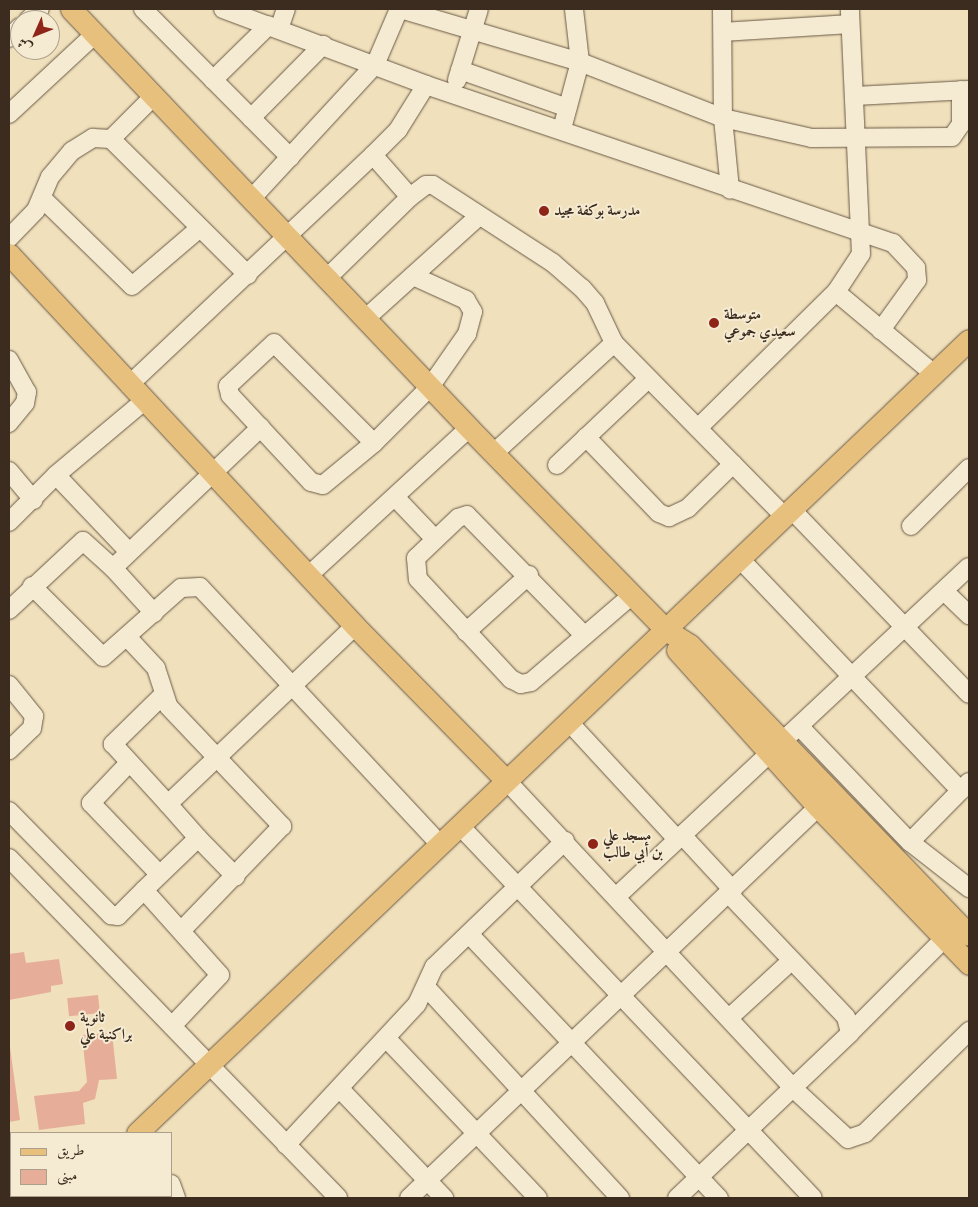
<!DOCTYPE html>
<meta charset="utf-8">
<style>
body{margin:0}
#map{position:relative;width:978px;height:1207px;overflow:hidden;background:#f0e0bb;font-family:"IM FELL Double Pica",Amiri,serif}
div>[style]{position:absolute}
[style*='--x']{left:calc(var(--x)*1px);top:calc(var(--y)*1px);width:calc(var(--w)*1px);rotate:calc(var(--a)*1deg)}
.building>*{inset:0;background:#e6ae99;transform-origin:0 0}
.roads{filter:drop-shadow(0 0 1px #695946) drop-shadow(0 0 1px #695946)}
.minor>*{height:18px;margin:-9px;padding:0 9px;transform-origin:9px;border-radius:9px;background:#f5ebd3}
.major>*{height:21px;margin:-10.5px;padding:0 10.5px;transform-origin:10.5px;border-radius:10.5px;background:#e8c07e}
.dots>*{width:14px;height:14px;translate:-50% -50%;box-sizing:border-box;border:2px solid #f5ebd3;border-radius:50%}
span{translate:-50% -50%;white-space:nowrap;text-align:center;line-height:1.15;-webkit-text-stroke:4px #f5ebd3;paint-order:stroke}
.poi-label{font-size:15px;color:#3c2c1f;font-weight:700}
.left{translate:0 -50%;text-align:left}
.frame{position:absolute;inset:0;border:10px solid #3c2c1f;pointer-events:none}
.legend{position:absolute;left:10px;top:1132px;width:162px;height:65px;box-sizing:border-box;background:#f5ebd3;border:1px solid #ab9f8b;margin:0;padding:6px 9px;list-style:none;font-size:15px;color:#3c2c1f}
.legend li{display:flex;align-items:center;gap:10px;height:25px}
.legend b{width:25px;border:1px solid #ab9f8b}
.north{position:absolute;left:10px;top:10px;width:50px;height:50px;box-sizing:border-box;background:#f5ebd3;border:1px solid #ab9f8b;border-radius:50%;rotate:226deg;font-size:14px;font-weight:700;line-height:20px;text-align:center;color:#3c2c1f}
.north::after{content:'';display:block;margin:auto;width:18px;height:22px;background:#8f2418;clip-path:polygon(50% 0,100% 100%,50% 72%,0 100%)}
</style>
<div id="map">
<div class="building">
<i style="clip-path:polygon(24px 952px,26px 963px,59px 959px,63px 984px,51px 986px,51px 992px,9px 1000px,9px 954px)"></i>
<i style="left:98px;top:995px;width:18px;height:31px;rotate:84deg"></i>
<i style="clip-path:polygon(112px 1033px,117px 1079px,99px 1080px,95px 1099px,83px 1103px,85px 1124px,39px 1130px,34px 1096px,79px 1091px,87px 1082px,82px 1035px)"></i>
<i style="clip-path:polygon(9px 1040px,20px 1120px,9px 1122px)"></i>
<i style="clip-path:polygon(9px 1158px,11px 1196px,15px 1198px,9px 1198px)"></i>
</div>
<div class="roads">
<div class="minor">
<i style="--x:143;--y:9;--w:209;--a:45.2"></i>
<i style="--x:223;--y:9;--w:217;--a:20.5"></i>
<i style="--x:426;--y:85;--w:493;--a:18.7"></i>
<i style="--x:893;--y:243;--w:34;--a:47"></i>
<i style="--x:916;--y:268;--w:12;--a:85"></i>
<i style="--x:917;--y:280;--w:62;--a:125.8"></i>
<i style="--x:400;--y:9;--w:188;--a:16.4"></i>
<i style="--x:580;--y:62;--w:154;--a:21.4"></i>
<i style="--x:723;--y:118;--w:91;--a:12.7"></i>
<i style="--x:812;--y:138;--w:140;--a:-0.4"></i>
<i style="--x:952;--y:137;--w:16;--a:-55"></i>
<i style="--x:961;--y:124;--w:34;--a:-90"></i>
<i style="--x:722;--y:9;--w:109;--a:89.5"></i>
<i style="--x:723;--y:118;--w:72;--a:84.4"></i>
<i style="--x:28;--y:20;--w:16;--a:-43"></i>
<i style="--x:279;--y:29;--w:21;--a:-71"></i>
<i style="--x:723;--y:32;--w:127;--a:-3.6"></i>
<i style="--x:9;--y:38;--w:16;--a:-45"></i>
<i style="--x:460;--y:70;--w:114;--a:19.4"></i>
<i style="--x:213;--y:80;--w:78;--a:-44.5"></i>
<i style="--x:457;--y:80;--w:74;--a:-72.8"></i>
<i style="--x:855;--y:96;--w:114;--a:-3"></i>
<i style="--x:9;--y:114;--w:117;--a:-42.9"></i>
<i style="--x:251;--y:118;--w:103;--a:-45.4"></i>
<i style="--x:562;--y:129;--w:69;--a:-75"></i>
<i style="--x:580;--y:62;--w:53;--a:-96.5"></i>
<i style="--x:111;--y:139;--w:61;--a:-45"></i>
<i style="--x:253;--y:197;--w:180;--a:-47.3"></i>
<i style="--x:375;--y:65;--w:61;--a:-66.8"></i>
<i style="--x:410;--y:197;--w:56;--a:-131.4"></i>
<i style="--x:373;--y:155;--w:35;--a:-45"></i>
<i style="--x:398;--y:130;--w:53;--a:-58.1"></i>
<i style="--x:43;--y:199;--w:124;--a:44.3"></i>
<i style="--x:132;--y:286;--w:89;--a:-40.5"></i>
<i style="--x:9;--y:238;--w:39;--a:-46"></i>
<i style="--x:36;--y:210;--w:36;--a:-67"></i>
<i style="--x:50;--y:177;--w:34;--a:-50"></i>
<i style="--x:72;--y:151;--w:25;--a:-32"></i>
<i style="--x:93;--y:138;--w:18;--a:3"></i>
<i style="--x:111;--y:139;--w:193;--a:44.8"></i>
<i style="--x:326;--y:279;--w:117;--a:-44.3"></i>
<i style="--x:410;--y:197;--w:20;--a:-37"></i>
<i style="--x:426;--y:185;--w:7;--a:0"></i>
<i style="--x:433;--y:185;--w:143;--a:33"></i>
<i style="--x:553;--y:263;--w:38;--a:41"></i>
<i style="--x:582;--y:288;--w:20;--a:49"></i>
<i style="--x:595;--y:303;--w:44;--a:64.6"></i>
<i style="--x:614;--y:343;--w:244;--a:45.5"></i>
<i style="--x:836;--y:292;--w:128;--a:39.9"></i>
<i style="--x:365;--y:319;--w:154;--a:-42.1"></i>
<i style="--x:9;--y:360;--w:37;--a:61"></i>
<i style="--x:27;--y:392;--w:11;--a:100"></i>
<i style="--x:25;--y:403;--w:26;--a:129"></i>
<i style="--x:129;--y:385;--w:335;--a:-43.3"></i>
<i style="--x:698;--y:428;--w:194;--a:-44.6"></i>
<i style="--x:836;--y:292;--w:45;--a:-56.7"></i>
<i style="--x:861;--y:254;--w:245;--a:-92.6"></i>
<i style="--x:586;--y:437;--w:105;--a:46.2"></i>
<i style="--x:659;--y:513;--w:11;--a:22"></i>
<i style="--x:669;--y:517;--w:21;--a:-25"></i>
<i style="--x:688;--y:508;--w:63;--a:-44.4"></i>
<i style="--x:374;--y:443;--w:141;--a:-135"></i>
<i style="--x:274;--y:343;--w:63;--a:136.9"></i>
<i style="--x:228;--y:386;--w:9;--a:77"></i>
<i style="--x:230;--y:395;--w:119;--a:47"></i>
<i style="--x:311;--y:482;--w:12;--a:14"></i>
<i style="--x:323;--y:485;--w:66;--a:-39.5"></i>
<i style="--x:374;--y:443;--w:79;--a:-45"></i>
<i style="--x:430;--y:387;--w:65;--a:-55.1"></i>
<i style="--x:467;--y:334;--w:23;--a:-75"></i>
<i style="--x:473;--y:312;--w:14;--a:-120"></i>
<i style="--x:466;--y:300;--w:58;--a:-155.6"></i>
<i style="--x:494;--y:453;--w:163;--a:-42.5"></i>
<i style="--x:557;--y:465;--w:125;--a:-43.4"></i>
<i style="--x:9;--y:471;--w:38;--a:50"></i>
<i style="--x:56;--y:475;--w:106;--a:46.5"></i>
<i style="--x:395;--y:497;--w:58;--a:46.4"></i>
<i style="--x:792;--y:510;--w:255;--a:46.1"></i>
<i style="--x:9;--y:522;--w:66;--a:-45"></i>
<i style="--x:56;--y:475;--w:114;--a:-40"></i>
<i style="--x:911;--y:526;--w:82;--a:-45"></i>
<i style="--x:740;--y:559;--w:320;--a:46.4"></i>
<i style="--x:308;--y:576;--w:219;--a:-42.6"></i>
<i style="--x:32;--y:586;--w:100;--a:45"></i>
<i style="--x:103;--y:657;--w:104;--a:-41.5"></i>
<i style="--x:181;--y:588;--w:19;--a:-3"></i>
<i style="--x:200;--y:587;--w:353;--a:47"></i>
<i style="--x:944;--y:591;--w:35;--a:44"></i>
<i style="--x:9;--y:610;--w:101;--a:-43"></i>
<i style="--x:83;--y:541;--w:40;--a:42"></i>
<i style="--x:154;--y:613;--w:61;--a:-132.3"></i>
<i style="--x:113;--y:568;--w:204;--a:-43.6"></i>
<i style="--x:466;--y:632;--w:85;--a:-42.1"></i>
<i style="--x:583;--y:634;--w:166;--a:-134.3"></i>
<i style="--x:467;--y:515;--w:9;--a:162"></i>
<i style="--x:458;--y:518;--w:58;--a:136.4"></i>
<i style="--x:416;--y:558;--w:21;--a:85"></i>
<i style="--x:418;--y:579;--w:137;--a:47.1"></i>
<i style="--x:511;--y:679;--w:11;--a:27"></i>
<i style="--x:521;--y:684;--w:10;--a:-11"></i>
<i style="--x:531;--y:682;--w:133;--a:-40.7"></i>
<i style="--x:128;--y:638;--w:41;--a:47"></i>
<i style="--x:156;--y:668;--w:40;--a:72"></i>
<i style="--x:168;--y:706;--w:166;--a:46.5"></i>
<i style="--x:282;--y:826;--w:144;--a:133.9"></i>
<i style="--x:9;--y:685;--w:40;--a:51"></i>
<i style="--x:34;--y:716;--w:12;--a:99"></i>
<i style="--x:32;--y:728;--w:32;--a:136"></i>
<i style="--x:162;--y:696;--w:69;--a:135.6"></i>
<i style="--x:113;--y:744;--w:81;--a:47.5"></i>
<i style="--x:569;--y:722;--w:159;--a:47.3"></i>
<i style="--x:800;--y:727;--w:159;--a:46.3"></i>
<i style="--x:910;--y:842;--w:75;--a:37.9"></i>
<i style="--x:128;--y:764;--w:54;--a:133.5"></i>
<i style="--x:91;--y:803;--w:98;--a:46.2"></i>
<i style="--x:506;--y:780;--w:424;--a:47"></i>
<i style="--x:795;--y:1090;--w:72;--a:42.8"></i>
<i style="--x:848;--y:1139;--w:18;--a:-19"></i>
<i style="--x:865;--y:1133;--w:146;--a:-44.4"></i>
<i style="--x:9;--y:811;--w:146;--a:45.6"></i>
<i style="--x:111;--y:915;--w:7;--a:8"></i>
<i style="--x:118;--y:916;--w:37;--a:-45"></i>
<i style="--x:461;--y:827;--w:511;--a:46.51"></i>
<i style="--x:682;--y:835;--w:75;--a:47.2"></i>
<i style="--x:198;--y:838;--w:54;--a:45.7"></i>
<i style="--x:910;--y:842;--w:84;--a:-45.5"></i>
<i style="--x:9;--y:858;--w:473;--a:45.9"></i>
<i style="--x:616;--y:897;--w:483;--a:-43.1"></i>
<i style="--x:469;--y:934;--w:364;--a:46.6"></i>
<i style="--x:426;--y:987;--w:287;--a:47.4"></i>
<i style="--x:729;--y:1018;--w:83;--a:-42.6"></i>
<i style="--x:172;--y:1026;--w:70;--a:-46.7"></i>
<i style="--x:220;--y:975;--w:114;--a:-131.8"></i>
<i style="--x:144;--y:890;--w:75;--a:-43.9"></i>
<i style="--x:198;--y:838;--w:45;--a:-131.4"></i>
<i style="--x:168;--y:804;--w:258;--a:-43.6"></i>
<i style="--x:850;--y:1033;--w:133;--a:-45"></i>
<i style="--x:387;--y:1039;--w:219;--a:46.5"></i>
<i style="--x:340;--y:1089;--w:151;--a:46.3"></i>
<i style="--x:286;--y:1145;--w:192;--a:-47.1"></i>
<i style="--x:417;--y:1004;--w:41;--a:-65.3"></i>
<i style="--x:434;--y:967;--w:182;--a:-43.9"></i>
<i style="--x:171;--y:1184;--w:15;--a:70"></i>
<i style="--x:409;--y:1198;--w:566;--a:-43.71"></i>
<i style="--x:677;--y:1198;--w:239;--a:-43.6"></i>
<i style="--x:850;--y:1033;--w:16;--a:-104"></i>
<i style="--x:846;--y:1017;--w:171;--a:-133.6"></i>
</div>
<div class="major">
<i style="--x:71;--y:9;--w:578;--a:46.47"></i>
<i style="--x:469;--y:428;--w:282;--a:45.7"></i>
<i style="--x:666;--y:630;--w:28;--a:32"></i>
<i style="--x:690;--y:645;--w:402;--a:46.1"></i>
<i style="--x:9;--y:254;--w:508;--a:47.07"></i>
<i style="--x:355;--y:626;--w:216;--a:45.6"></i>
<i style="--x:677;--y:650;--w:211;--a:48.1"></i>
<i style="--x:818;--y:807;--w:218;--a:46.1"></i>
<i style="--x:137;--y:1133;--w:1149;--a:-43.63"></i>
<i style="--x:68;--y:1198;--w:4;--a:-34"></i>
</div>
</div>
<div class="dots">
<i style="left:544px;top:211px;background:#8f2418"></i>
<i style="left:714px;top:323px;background:#8f2418"></i>
<i style="left:593px;top:844px;background:#8f2418"></i>
<i style="left:70px;top:1026px;background:#8f2418"></i>
</div>
<div class="poi-label">
<span class="left" style="left:554px;top:211px">مدرسة بوكفة مجيد</span>
<span class="left" style="left:724px;top:323px">متوسطة<br>سعيدي جموعي</span>
<span class="left" style="left:603px;top:844px">مسجد علي<br>بن أبي طالب</span>
<span class="left" style="left:80px;top:1026px">ثانوية<br>براكنية علي</span>
</div>
<div class="frame"></div>
<ul class="legend">
<li><b style="height:6px;background:#e8c07e"></b>طريق</li>
<li><b style="height:14px;background:#e6ae99"></b>مبنى</li>
</ul>
<div class="north">ش</div>
</div>
